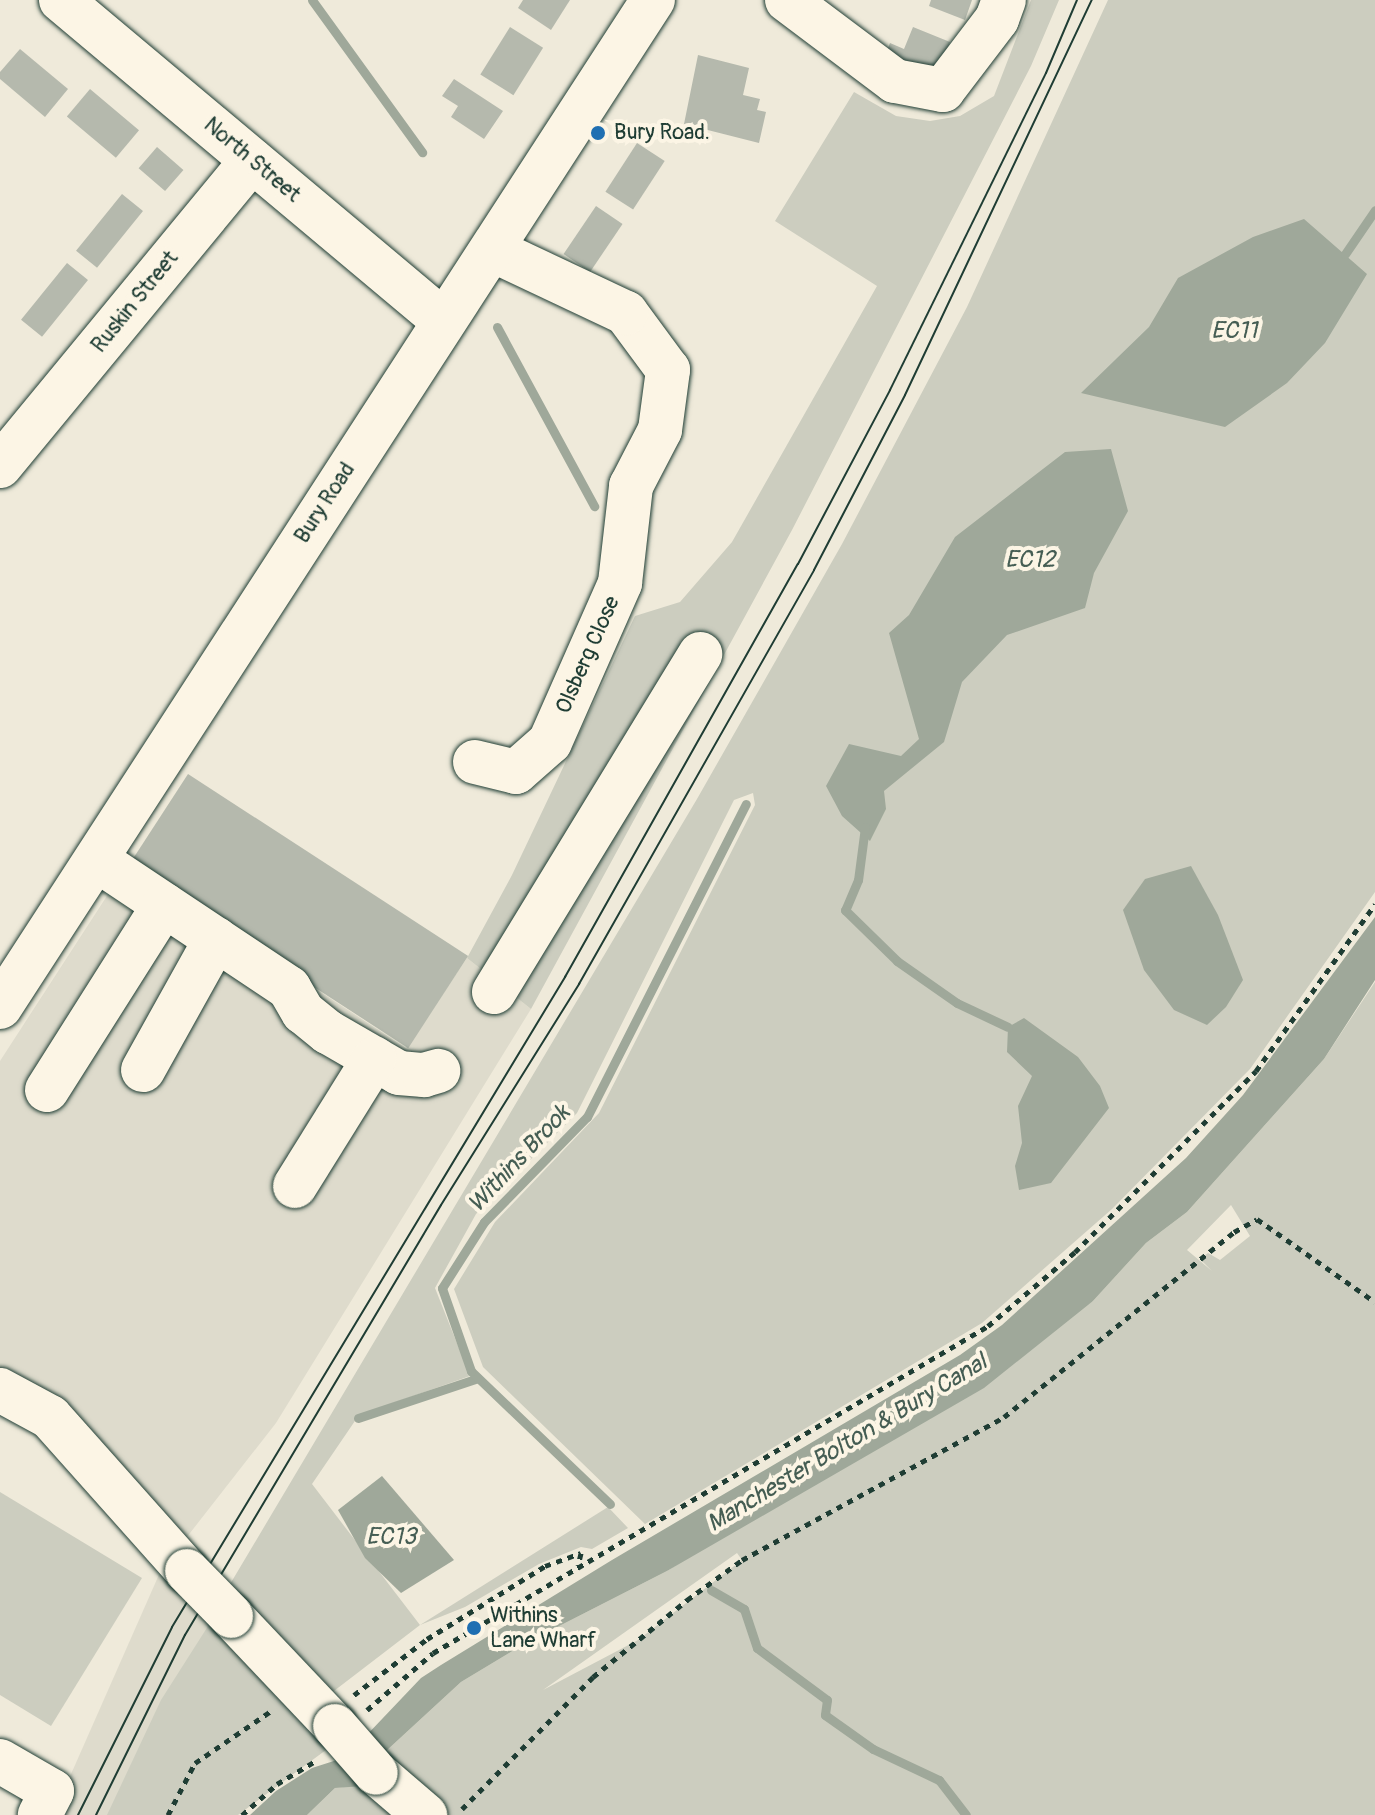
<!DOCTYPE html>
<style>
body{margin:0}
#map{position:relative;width:1375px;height:1815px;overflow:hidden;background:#efeada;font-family:Pangolin,sans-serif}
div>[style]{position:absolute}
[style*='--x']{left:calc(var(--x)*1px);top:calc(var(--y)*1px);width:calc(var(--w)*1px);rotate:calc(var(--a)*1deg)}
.built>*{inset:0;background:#dedbcc}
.green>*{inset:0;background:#cccdbf}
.water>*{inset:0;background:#9fa89a}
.stream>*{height:9px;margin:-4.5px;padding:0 4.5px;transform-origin:4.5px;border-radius:4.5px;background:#9fa89a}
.building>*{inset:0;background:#b5b9ad;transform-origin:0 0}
.path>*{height:5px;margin-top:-2.5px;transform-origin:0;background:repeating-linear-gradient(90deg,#1f3d34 0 6px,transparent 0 12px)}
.roads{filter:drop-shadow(0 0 2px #1f3d34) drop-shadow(0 0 2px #1f3d34)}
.minor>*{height:44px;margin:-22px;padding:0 22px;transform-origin:22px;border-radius:22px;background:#fcf5e5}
.tram>*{height:2px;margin:-1px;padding:0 1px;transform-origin:1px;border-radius:1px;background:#1f3d34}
.bridges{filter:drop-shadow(0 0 2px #1f3d34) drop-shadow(0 0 2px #1f3d34)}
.minor-bridge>*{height:44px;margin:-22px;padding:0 22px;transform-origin:22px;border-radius:22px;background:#fcf5e5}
.dots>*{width:22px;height:22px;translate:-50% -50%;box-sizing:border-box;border:4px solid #fcf5e5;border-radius:50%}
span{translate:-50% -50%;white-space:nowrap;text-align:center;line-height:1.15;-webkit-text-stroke:8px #fcf5e5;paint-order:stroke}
.poi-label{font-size:22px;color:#1f3d34}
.left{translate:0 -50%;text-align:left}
.street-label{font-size:22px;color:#1f3d34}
.water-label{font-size:24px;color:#455d53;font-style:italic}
</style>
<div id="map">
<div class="built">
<i style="clip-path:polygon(127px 865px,406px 1048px,467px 958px,531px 1009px,276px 1423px,183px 1542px,0 1377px,0 1061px)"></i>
<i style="clip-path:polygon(165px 1561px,233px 1629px,134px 1815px,53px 1815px)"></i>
</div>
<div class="green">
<i style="clip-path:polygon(1031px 0,1059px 0,1031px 66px,792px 530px,531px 1009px,467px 958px,512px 875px,635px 616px,680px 602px,732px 542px,877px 286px,775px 221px,854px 92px,896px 116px,930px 121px,960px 116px,994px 96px)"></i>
<i style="clip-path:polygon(1108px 0,1375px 0,1375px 892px,1250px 1069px,1112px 1209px,982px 1323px,645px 1524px,483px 1367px,454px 1289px,495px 1222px,599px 1113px,755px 805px,753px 793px,734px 800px,577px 1113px,476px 1214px,435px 1288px,470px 1376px,359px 1415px,312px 1484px,420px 1625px,608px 1507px,628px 1528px,592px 1549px,581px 1547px,539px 1564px,465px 1607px,420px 1625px,330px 1694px,223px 1596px,697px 799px,842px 544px,967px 307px)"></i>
<i style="clip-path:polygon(evenodd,1375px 982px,1375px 1815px,446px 1815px,385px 1752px,461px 1682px,524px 1644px,667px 1571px,1093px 1301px,1146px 1243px,1187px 1212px,1324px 1059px,1375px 982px,1231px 1205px,1250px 1236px,1220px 1260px,1208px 1253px,1200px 1259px,1212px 1271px,1187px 1250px,1231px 1205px,1375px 982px,737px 1553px,742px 1560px,638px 1640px,543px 1690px,737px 1553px)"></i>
<i style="clip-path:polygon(0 1492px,142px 1578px,51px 1726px,0 1695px)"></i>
<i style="clip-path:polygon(217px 1612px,330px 1747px,238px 1815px,107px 1815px,161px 1700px)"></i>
<i style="clip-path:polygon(369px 1784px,407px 1815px,307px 1815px,335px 1788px)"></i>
</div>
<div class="water">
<i style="clip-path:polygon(1304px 219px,1367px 274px,1325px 343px,1287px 383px,1225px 427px,1081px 393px,1149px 327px,1178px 278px,1253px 237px)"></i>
<i style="clip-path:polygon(1111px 449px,1128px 511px,1094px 573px,1085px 608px,1007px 635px,962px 682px,944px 742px,884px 791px,886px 809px,870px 841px,842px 816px,826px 786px,849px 744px,901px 756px,919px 739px,889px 633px,909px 615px,955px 537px,1065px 452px)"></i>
<i style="clip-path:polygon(1191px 866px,1218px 915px,1243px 980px,1226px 1007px,1207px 1025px,1174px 1010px,1144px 970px,1123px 910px,1145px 879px)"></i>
<i style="clip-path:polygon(1375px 917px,1375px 980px,1324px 1059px,1187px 1212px,1146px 1243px,1093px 1301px,984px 1388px,667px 1571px,524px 1644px,461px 1682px,385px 1752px,363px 1739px,421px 1678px,441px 1665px,612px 1560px,960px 1355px,1002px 1325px,1186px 1158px,1243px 1095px)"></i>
<i style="clip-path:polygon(1024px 1018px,1078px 1057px,1100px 1086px,1109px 1108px,1051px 1183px,1019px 1190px,1015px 1166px,1022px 1143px,1018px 1106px,1032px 1076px,1007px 1052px,1008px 1027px)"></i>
<i style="clip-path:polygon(382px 1476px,454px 1560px,401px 1593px,365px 1558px,338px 1510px)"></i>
<i style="clip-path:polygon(340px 1759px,363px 1786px,335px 1788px,307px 1815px,250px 1815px,276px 1791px,312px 1768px)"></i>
</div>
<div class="stream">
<i style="--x:312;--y:0;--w:188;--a:54.1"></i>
<i style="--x:1345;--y:254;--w:53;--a:-55.7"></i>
<i style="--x:497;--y:327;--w:204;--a:61.5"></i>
<i style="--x:865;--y:827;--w:53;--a:97.5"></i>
<i style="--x:858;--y:880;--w:33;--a:113"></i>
<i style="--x:845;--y:910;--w:73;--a:44.4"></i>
<i style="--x:897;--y:961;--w:73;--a:35"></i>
<i style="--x:957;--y:1003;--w:56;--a:25.2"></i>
<i style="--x:358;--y:1418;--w:126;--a:-18.4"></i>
<i style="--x:610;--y:1504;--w:192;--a:-136.3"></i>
<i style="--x:471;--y:1371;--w:88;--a:-109.3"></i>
<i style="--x:442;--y:1288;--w:78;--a:-57.5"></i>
<i style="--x:484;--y:1222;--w:147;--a:-45.6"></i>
<i style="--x:587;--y:1117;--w:351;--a:-63.1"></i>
<i style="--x:711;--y:1590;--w:38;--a:30"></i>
<i style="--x:744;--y:1609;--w:41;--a:71.6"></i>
<i style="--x:757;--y:1648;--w:87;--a:36.6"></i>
<i style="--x:827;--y:1700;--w:15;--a:98"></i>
<i style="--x:825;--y:1715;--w:59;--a:35.3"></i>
<i style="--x:873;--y:1749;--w:73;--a:25.2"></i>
<i style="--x:939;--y:1780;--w:44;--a:52.4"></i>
</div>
<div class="building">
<i style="clip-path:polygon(523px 0,570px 0,551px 30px,518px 8px)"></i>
<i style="clip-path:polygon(931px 0,972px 0,965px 20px,929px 6px)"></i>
<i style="left:510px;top:27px;width:39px;height:56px;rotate:32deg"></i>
<i style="clip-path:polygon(913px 27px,950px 42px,933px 84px,882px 64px,890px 43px,904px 49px)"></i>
<i style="clip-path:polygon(20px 49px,68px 89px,45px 117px,0 79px,0 72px)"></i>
<i style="clip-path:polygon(698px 55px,749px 68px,743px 95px,760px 99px,757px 110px,766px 112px,759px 143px,684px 124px)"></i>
<i style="clip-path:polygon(454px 79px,503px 111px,484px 139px,451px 117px,458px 106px,442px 96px)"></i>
<i style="left:90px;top:89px;width:64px;height:36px;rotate:40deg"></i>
<i style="left:637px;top:143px;width:33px;height:58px;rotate:33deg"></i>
<i style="left:157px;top:147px;width:35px;height:28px;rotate:41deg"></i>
<i style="left:122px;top:194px;width:27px;height:73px;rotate:39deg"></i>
<i style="left:596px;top:206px;width:32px;height:58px;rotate:34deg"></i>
<i style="left:67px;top:263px;width:27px;height:73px;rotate:39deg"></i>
<i style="left:188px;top:774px;width:334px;height:110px;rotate:33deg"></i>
</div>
<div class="path">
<i style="--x:354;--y:1695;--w:92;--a:-37.5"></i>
<i style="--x:427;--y:1639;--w:139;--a:-31.7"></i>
<i style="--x:545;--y:1566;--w:38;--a:-20"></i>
<i style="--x:581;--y:1553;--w:13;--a:103"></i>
<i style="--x:367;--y:1710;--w:87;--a:-40.8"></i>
<i style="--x:433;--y:1653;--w:644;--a:-30.51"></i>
<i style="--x:988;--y:1326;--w:114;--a:-40.4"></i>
<i style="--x:1075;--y:1252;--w:256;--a:-45"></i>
<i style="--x:1256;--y:1071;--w:205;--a:-54.5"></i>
<i style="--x:462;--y:1809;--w:186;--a:-45.2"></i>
<i style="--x:593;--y:1677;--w:122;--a:-39.3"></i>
<i style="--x:687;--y:1600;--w:68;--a:-36"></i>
<i style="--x:742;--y:1560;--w:298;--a:-28.6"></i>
<i style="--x:1004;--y:1417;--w:295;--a:-38.8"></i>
<i style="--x:1234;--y:1232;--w:26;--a:-29"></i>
<i style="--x:1257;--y:1219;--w:144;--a:35.1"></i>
<i style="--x:168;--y:1815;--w:59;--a:-62.6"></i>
<i style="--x:195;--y:1763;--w:92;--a:-34.4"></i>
<i style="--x:242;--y:1815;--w:47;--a:-41.5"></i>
<i style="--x:277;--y:1784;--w:47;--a:-31"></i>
</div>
<div class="roads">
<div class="minor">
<i style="--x:61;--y:0;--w:499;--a:40"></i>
<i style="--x:787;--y:0;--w:135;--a:36.9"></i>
<i style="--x:895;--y:81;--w:49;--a:10.6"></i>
<i style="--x:943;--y:90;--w:89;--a:-52.7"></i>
<i style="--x:997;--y:19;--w:20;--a:-70"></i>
<i style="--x:0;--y:466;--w:396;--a:-50.5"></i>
<i style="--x:475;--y:762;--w:42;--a:13.7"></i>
<i style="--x:516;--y:772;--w:45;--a:-41.4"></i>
<i style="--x:550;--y:742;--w:174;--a:-66.2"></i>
<i style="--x:620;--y:583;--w:98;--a:-83.5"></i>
<i style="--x:631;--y:486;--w:63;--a:-62.6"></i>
<i style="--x:660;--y:430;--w:61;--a:-82.4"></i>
<i style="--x:668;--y:370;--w:71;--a:-126.4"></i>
<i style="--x:626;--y:313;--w:147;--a:-154.7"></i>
<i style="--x:97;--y:860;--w:231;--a:33.7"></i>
<i style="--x:289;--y:988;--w:28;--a:60"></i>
<i style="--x:303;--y:1012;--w:32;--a:39"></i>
<i style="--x:328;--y:1032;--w:82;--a:30"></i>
<i style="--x:399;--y:1073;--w:25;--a:5"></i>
<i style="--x:424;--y:1075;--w:15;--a:-16"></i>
<i style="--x:494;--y:992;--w:396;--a:-58.6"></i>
<i style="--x:0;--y:1007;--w:1200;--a:-57.04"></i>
<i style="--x:143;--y:1070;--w:150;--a:-60.9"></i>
<i style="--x:47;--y:1090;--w:219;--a:-57.7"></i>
<i style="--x:295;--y:1186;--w:150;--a:-58.1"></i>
<i style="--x:0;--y:1390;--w:57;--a:28.4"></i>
<i style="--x:50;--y:1417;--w:206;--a:48.3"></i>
<i style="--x:231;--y:1616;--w:151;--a:46.6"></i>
<i style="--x:0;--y:1761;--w:60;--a:30"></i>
<i style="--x:52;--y:1791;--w:27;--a:117"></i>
<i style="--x:376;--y:1773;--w:65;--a:40.6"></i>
</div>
</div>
<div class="tram">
<i style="--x:78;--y:1815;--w:210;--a:-63.4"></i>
<i style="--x:172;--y:1627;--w:760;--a:-58.84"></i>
<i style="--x:565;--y:977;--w:474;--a:-60.6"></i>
<i style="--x:798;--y:564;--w:197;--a:-62.1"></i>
<i style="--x:890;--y:390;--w:353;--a:-63.8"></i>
<i style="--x:1046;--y:73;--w:79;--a:-67"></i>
<i style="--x:96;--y:1815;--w:201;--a:-63.7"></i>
<i style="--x:185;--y:1635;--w:500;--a:-59.23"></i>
<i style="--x:441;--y:1205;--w:261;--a:-58"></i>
<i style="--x:579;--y:984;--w:476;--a:-60.4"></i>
<i style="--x:814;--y:570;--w:197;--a:-62.5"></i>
<i style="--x:905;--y:395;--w:437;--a:-64.7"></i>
</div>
<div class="bridges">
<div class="minor-bridge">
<i style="--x:187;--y:1571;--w:63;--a:45.6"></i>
<i style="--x:335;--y:1726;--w:62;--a:48.9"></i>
</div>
</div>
<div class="dots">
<i style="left:598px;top:133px;background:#1f6fb2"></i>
<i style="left:474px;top:1628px;background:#1f6fb2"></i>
</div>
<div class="poi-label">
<span class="left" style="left:614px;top:133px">Bury Road.</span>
<span class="left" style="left:490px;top:1628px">Withins<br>Lane Wharf</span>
</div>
<div class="street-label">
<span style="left:252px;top:160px;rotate:40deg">North Street</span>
<span style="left:135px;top:302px;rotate:-51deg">Ruskin Street</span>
<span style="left:325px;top:503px;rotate:-57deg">Bury Road</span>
<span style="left:588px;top:655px;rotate:-66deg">Olsberg Close</span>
</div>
<div class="water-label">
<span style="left:1234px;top:331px">EC11</span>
<span style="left:1030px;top:560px">EC12</span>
<span style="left:519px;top:1159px;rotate:-47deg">Withins Brook</span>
<span style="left:847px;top:1443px;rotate:-31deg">Manchester Bolton &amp; Bury Canal</span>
<span style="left:391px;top:1537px">EC13</span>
</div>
</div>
